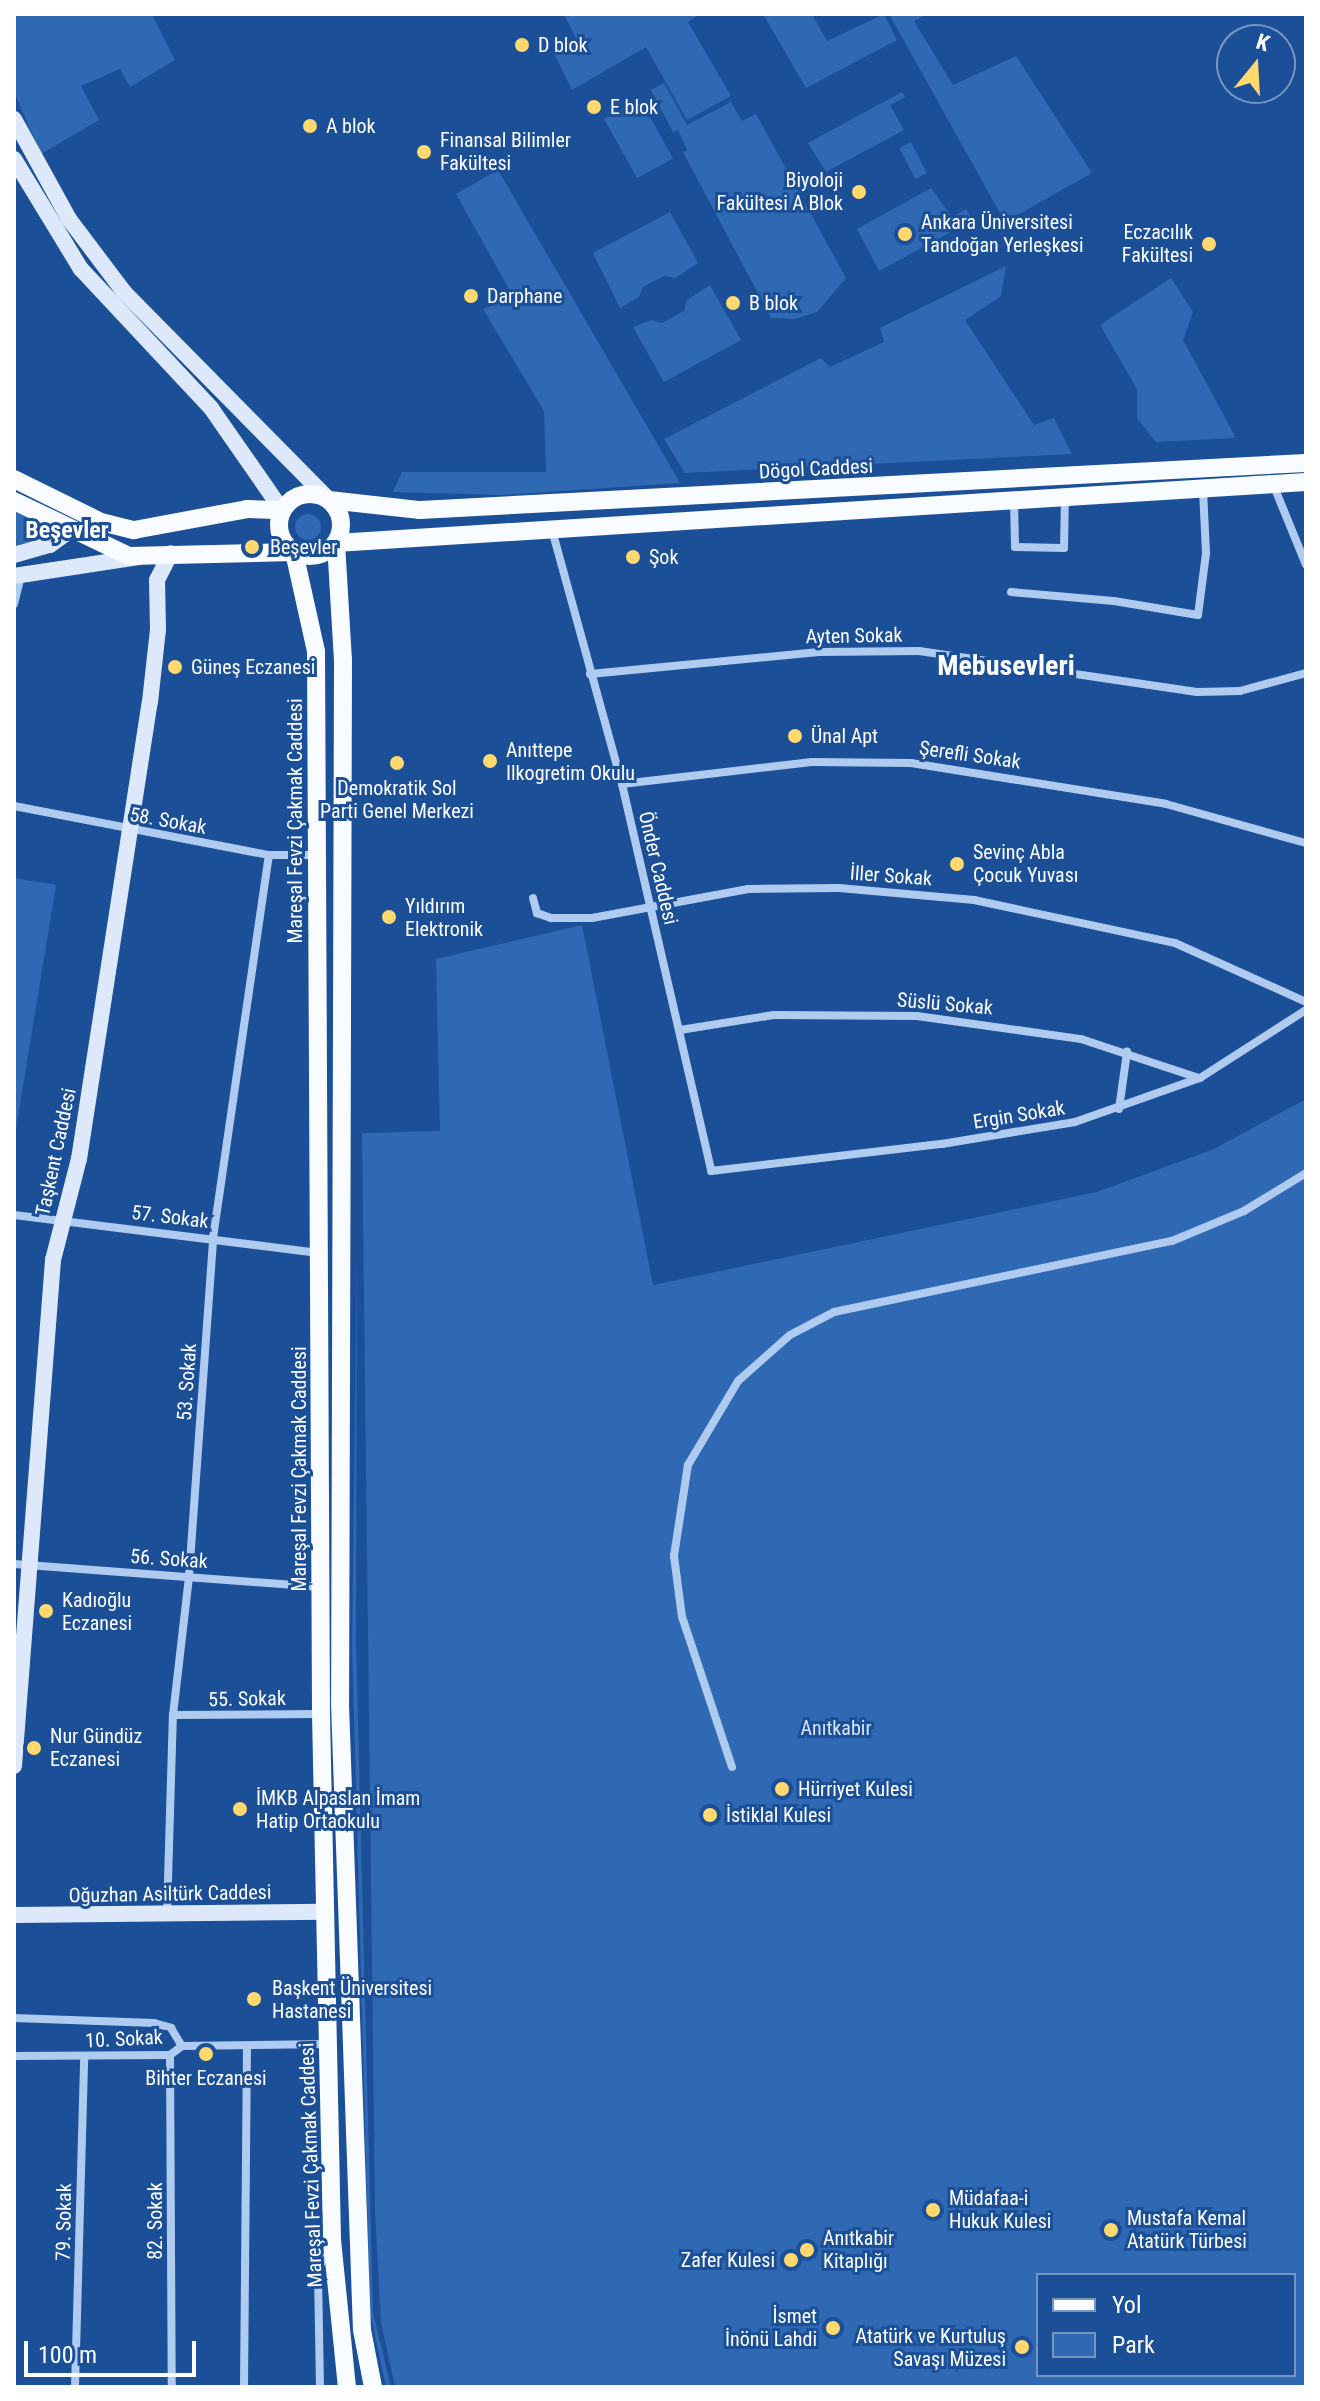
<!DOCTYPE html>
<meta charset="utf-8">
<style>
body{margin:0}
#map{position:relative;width:1320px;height:2401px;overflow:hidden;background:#1b4f97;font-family:"Roboto Condensed",sans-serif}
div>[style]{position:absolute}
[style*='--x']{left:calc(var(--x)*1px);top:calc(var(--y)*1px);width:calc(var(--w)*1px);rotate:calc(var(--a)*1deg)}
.green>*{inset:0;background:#2f69b4;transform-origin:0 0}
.round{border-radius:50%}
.street>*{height:8px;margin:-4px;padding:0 4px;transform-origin:4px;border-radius:4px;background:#afcbf0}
.secondary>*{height:16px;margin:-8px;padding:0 8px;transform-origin:8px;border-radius:8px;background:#dde9fb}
.primary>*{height:18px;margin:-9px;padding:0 9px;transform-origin:9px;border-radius:9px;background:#f8fbff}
.primary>.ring{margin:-9px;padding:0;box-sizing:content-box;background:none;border:18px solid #f8fbff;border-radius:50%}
.dots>*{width:22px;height:22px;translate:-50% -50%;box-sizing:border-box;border:4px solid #1b4f97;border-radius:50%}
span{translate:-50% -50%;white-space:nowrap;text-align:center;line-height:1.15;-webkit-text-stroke:6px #1b4f97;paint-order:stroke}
.poi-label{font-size:20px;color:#fff}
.left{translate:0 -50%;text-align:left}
.right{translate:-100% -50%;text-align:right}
.street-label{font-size:20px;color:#fff}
.park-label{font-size:20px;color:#d6e6fb}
.quarter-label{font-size:24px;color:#fff;font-weight:700}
.district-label{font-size:28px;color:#fff;font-weight:700}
.frame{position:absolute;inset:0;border:16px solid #fff;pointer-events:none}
.legend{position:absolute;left:1036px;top:2273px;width:260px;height:104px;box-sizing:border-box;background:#1b4f97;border:2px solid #7695c1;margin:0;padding:10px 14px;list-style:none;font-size:24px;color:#fff}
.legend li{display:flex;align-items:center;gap:16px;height:40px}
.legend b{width:40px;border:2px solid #7695c1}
.north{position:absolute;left:1216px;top:24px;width:80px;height:80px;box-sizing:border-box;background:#1b4f97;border:2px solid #7695c1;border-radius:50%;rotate:18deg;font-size:22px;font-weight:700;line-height:32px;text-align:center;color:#fff}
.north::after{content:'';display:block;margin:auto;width:28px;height:36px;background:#ffd86e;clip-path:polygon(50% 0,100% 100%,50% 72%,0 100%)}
.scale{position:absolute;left:24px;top:2341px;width:172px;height:36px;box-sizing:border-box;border:4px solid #fff;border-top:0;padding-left:10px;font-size:24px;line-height:28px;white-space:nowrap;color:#fff;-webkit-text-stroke:6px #1b4f97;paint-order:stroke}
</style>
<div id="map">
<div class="green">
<i style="clip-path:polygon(14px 14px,152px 14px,175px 60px,130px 87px,120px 69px,81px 86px,99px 120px,41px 154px,14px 92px)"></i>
<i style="clip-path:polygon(564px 14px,700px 14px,688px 22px,731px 96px,687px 120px,646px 47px,572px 90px,553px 51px,576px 38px)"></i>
<i style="clip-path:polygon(763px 14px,812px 14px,827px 41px,884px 14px,897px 40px,806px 88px)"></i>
<i style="clip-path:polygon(889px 14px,927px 14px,914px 21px,953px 85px,1016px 56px,1092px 173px,1005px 222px)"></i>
<i style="clip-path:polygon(664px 83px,687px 125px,731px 102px,742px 121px,756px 114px,846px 278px,817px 312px,795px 319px,771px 318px,683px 152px,687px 150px,678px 130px,673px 132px,651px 90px)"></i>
<i style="clip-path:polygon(902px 92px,905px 97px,890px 105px,904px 130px,826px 172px,808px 143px)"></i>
<i style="left:640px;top:99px;width:68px;height:41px;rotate:61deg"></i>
<i style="left:911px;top:142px;width:35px;height:13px;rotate:63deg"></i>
<i style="clip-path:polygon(498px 170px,665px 457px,680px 483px,502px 495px,393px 492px,402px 472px,546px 472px,544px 411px,483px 309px,514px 298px,456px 194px)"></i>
<i style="clip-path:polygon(931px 188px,952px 217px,966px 209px,973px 220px,879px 271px,857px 229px)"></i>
<i style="clip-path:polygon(670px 212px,698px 263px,675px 278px,664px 276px,643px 287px,639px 297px,620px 308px,593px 253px)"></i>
<i style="clip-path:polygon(1006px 266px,1001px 296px,965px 320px,1034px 425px,1054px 418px,1072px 454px,685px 473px,664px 439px,821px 358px,830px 367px,884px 342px,880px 328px)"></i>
<i style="clip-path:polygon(1171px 278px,1193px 312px,1183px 340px,1236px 438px,1156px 442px,1137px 418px,1137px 389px,1100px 325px)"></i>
<i style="clip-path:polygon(710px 285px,741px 340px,664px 382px,633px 327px,651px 320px,662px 323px,684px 311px,687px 300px)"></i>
<i style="clip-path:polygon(14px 506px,38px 519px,44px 530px,40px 541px,14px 549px)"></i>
<i class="round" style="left:295px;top:514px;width:26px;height:26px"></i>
<i style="clip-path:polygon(14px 878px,56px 885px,14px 1141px)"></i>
<i style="clip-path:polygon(evenodd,582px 925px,653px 1285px,1097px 1192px,1214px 1149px,1306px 1099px,1306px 2387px,395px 2387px,381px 2322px,375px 2211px,362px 1133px,440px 1131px,436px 959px,582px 925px,1038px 2275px,1294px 2275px,1294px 2375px,1038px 2375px,1038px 2275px)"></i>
<i style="clip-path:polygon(357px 1252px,356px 1642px,373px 2312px,391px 2387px,386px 2387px,370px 2312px,352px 1642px)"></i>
</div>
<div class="street">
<i style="--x:1273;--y:484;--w:87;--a:67.8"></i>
<i style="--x:1014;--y:499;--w:48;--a:88.8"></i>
<i style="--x:1015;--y:547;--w:49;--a:1.2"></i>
<i style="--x:1064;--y:548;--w:52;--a:-88.9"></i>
<i style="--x:552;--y:530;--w:263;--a:74.6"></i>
<i style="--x:622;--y:784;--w:397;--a:77"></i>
<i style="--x:711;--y:1171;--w:233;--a:-6.7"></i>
<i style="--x:942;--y:1144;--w:135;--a:-9.4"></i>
<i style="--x:1075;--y:1122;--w:133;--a:-19.4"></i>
<i style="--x:1200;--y:1078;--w:126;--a:-32.7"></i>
<i style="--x:1011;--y:592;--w:103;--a:5"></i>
<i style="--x:1114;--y:601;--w:85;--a:9.5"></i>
<i style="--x:1198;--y:615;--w:63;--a:-82.6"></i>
<i style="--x:1206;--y:553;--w:63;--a:-92.7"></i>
<i style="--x:14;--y:604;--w:29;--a:-76"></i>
<i style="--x:590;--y:674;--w:230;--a:-5.5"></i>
<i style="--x:819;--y:652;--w:100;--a:-0.6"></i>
<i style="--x:919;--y:651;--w:281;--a:8.4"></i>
<i style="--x:1197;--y:692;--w:43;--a:-1.3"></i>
<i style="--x:1240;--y:691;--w:68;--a:-15.3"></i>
<i style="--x:622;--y:784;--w:191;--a:-6.6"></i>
<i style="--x:812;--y:762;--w:99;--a:0.6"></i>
<i style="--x:911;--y:763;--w:258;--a:9.1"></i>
<i style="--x:1166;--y:804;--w:145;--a:15.6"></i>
<i style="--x:14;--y:806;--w:260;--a:10.9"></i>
<i style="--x:269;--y:855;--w:47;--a:0"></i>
<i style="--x:533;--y:898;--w:16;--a:75"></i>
<i style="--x:537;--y:913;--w:15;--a:20"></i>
<i style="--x:551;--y:918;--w:41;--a:0"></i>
<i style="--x:592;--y:918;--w:159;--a:-10.5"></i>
<i style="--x:748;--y:889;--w:91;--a:-0.6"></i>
<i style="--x:839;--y:888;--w:136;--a:5.1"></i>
<i style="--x:974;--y:900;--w:206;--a:12.1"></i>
<i style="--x:1175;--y:943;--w:144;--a:24.2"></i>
<i style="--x:680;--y:1030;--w:95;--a:-9.1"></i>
<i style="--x:774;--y:1015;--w:143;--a:0.4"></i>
<i style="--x:917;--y:1016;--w:166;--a:8"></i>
<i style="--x:1081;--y:1039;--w:124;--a:18.3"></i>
<i style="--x:1119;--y:1109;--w:58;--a:-82"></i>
<i style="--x:14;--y:1215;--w:307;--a:7.1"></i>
<i style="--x:14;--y:1564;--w:308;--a:4.3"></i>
<i style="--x:173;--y:1715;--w:147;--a:-0.4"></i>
<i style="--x:732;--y:1767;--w:158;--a:-108.4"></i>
<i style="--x:682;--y:1617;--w:62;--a:-97.5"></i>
<i style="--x:674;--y:1556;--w:92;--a:-81.3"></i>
<i style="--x:688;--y:1465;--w:98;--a:-59.2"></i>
<i style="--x:738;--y:1381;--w:69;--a:-41.5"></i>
<i style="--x:790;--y:1335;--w:50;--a:-27.6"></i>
<i style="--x:834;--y:1312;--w:345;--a:-11.9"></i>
<i style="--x:1172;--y:1241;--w:78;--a:-22.6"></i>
<i style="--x:1244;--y:1211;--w:73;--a:-31.5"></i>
<i style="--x:167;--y:1914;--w:199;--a:-88.3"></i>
<i style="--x:173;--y:1715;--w:140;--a:-83.4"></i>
<i style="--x:189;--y:1576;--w:339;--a:-85.9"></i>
<i style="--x:213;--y:1238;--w:387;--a:-81.7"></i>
<i style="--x:14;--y:2018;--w:140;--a:2"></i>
<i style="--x:154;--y:2023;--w:18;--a:16"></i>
<i style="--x:171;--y:2028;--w:21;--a:59"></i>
<i style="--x:170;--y:2055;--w:332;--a:89.7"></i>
<i style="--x:14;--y:2056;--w:156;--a:-0.4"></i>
<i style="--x:170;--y:2055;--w:15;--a:-37"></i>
<i style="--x:182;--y:2046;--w:147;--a:-0.8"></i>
<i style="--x:75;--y:2387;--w:330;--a:-88.4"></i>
<i style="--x:244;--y:2387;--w:340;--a:-89.5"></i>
<i style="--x:320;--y:2387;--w:117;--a:-91"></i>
<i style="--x:318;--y:2270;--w:26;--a:-65"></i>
</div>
<div class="secondary">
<i style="--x:14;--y:119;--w:114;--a:61.2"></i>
<i style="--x:69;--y:219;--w:91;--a:53"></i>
<i style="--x:124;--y:292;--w:292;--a:45.4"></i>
<i style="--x:14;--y:159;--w:129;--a:58.7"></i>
<i style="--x:81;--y:269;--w:190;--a:46.9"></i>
<i style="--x:211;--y:408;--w:124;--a:55.2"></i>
<i style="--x:14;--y:555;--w:37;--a:-16"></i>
<i style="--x:50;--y:545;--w:26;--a:-36"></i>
<i style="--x:14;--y:576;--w:126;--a:-8.6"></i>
<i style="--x:14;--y:1766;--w:508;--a:-85.59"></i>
<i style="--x:53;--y:1260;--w:104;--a:-75.6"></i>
<i style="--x:79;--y:1159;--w:462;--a:-81.2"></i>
<i style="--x:150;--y:702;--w:72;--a:-83.7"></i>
<i style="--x:158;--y:630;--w:50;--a:-91.1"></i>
<i style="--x:157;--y:580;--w:30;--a:-63"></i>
<i style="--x:14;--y:1915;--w:312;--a:-0.6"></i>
</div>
<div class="primary">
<i style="--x:14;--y:479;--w:97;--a:26.3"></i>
<i style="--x:101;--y:522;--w:34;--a:14"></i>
<i style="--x:134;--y:530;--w:115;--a:-10.5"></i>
<i style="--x:247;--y:509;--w:35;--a:2"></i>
<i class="ring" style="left:279px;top:494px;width:44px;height:44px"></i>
<i style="--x:329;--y:500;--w:92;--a:6.3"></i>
<i style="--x:420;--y:510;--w:887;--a:-3.04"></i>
<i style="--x:14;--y:501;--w:127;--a:25.6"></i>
<i style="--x:129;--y:556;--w:165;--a:-1.4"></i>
<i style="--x:336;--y:543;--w:117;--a:86.6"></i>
<i style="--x:343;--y:660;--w:1044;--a:90.16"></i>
<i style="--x:340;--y:1704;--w:626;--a:87.99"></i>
<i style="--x:362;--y:2330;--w:58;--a:79.1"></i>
<i style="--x:336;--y:543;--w:972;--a:-3.6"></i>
<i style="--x:294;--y:552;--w:101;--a:77.5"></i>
<i style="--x:316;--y:651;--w:1063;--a:89.73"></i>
<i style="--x:321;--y:1714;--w:526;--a:88.8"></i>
<i style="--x:332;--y:2240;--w:148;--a:84.2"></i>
</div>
<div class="dots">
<i style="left:522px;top:45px;background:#ffd86e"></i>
<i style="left:594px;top:107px;background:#ffd86e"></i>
<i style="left:310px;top:126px;background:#ffd86e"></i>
<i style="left:424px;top:152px;background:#ffd86e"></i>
<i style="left:859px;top:192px;background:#ffd86e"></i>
<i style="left:905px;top:234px;background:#ffd86e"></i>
<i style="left:1209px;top:244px;background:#ffd86e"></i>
<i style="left:471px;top:296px;background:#ffd86e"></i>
<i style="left:733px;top:303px;background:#ffd86e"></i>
<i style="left:252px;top:547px;background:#ffd86e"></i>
<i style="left:633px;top:557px;background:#ffd86e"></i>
<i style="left:175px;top:667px;background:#ffd86e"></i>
<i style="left:795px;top:736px;background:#ffd86e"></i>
<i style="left:490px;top:761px;background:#ffd86e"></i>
<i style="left:397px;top:763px;background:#ffd86e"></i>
<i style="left:957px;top:864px;background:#ffd86e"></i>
<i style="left:389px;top:917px;background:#ffd86e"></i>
<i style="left:46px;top:1611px;background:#ffd86e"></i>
<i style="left:34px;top:1748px;background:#ffd86e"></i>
<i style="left:782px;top:1789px;background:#ffd86e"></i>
<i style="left:240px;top:1809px;background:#ffd86e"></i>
<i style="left:710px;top:1815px;background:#ffd86e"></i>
<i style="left:254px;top:1999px;background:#ffd86e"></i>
<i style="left:206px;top:2054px;background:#ffd86e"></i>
<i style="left:933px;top:2210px;background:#ffd86e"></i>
<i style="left:1111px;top:2230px;background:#ffd86e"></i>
<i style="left:807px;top:2250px;background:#ffd86e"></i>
<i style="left:791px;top:2260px;background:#ffd86e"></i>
<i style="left:833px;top:2328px;background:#ffd86e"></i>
<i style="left:1022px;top:2347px;background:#ffd86e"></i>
</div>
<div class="poi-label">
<span class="left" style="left:538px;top:45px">D blok</span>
<span class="left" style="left:610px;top:107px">E blok</span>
<span class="left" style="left:326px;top:126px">A blok</span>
<span class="left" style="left:440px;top:152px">Finansal Bilimler<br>Fakültesi</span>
<span class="right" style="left:843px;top:192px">Biyoloji<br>Fakültesi A Blok</span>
<span class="left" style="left:921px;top:234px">Ankara Üniversitesi<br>Tandoğan Yerleşkesi</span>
<span class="right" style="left:1193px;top:244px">Eczacılık<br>Fakültesi</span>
<span class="left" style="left:487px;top:296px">Darphane</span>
<span class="left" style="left:749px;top:303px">B blok</span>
<span class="left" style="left:270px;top:547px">Beşevler</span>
<span class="left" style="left:649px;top:557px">Şok</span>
<span class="left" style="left:191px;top:667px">Güneş Eczanesi</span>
<span class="left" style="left:811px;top:736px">Ünal Apt</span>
<span class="left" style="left:506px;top:762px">Anıttepe<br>Ilkogretim Okulu</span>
<span style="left:397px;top:800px">Demokratik Sol<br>Parti Genel Merkezi</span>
<span class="left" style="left:973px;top:864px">Sevinç Abla<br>Çocuk Yuvası</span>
<span class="left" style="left:405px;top:918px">Yıldırım<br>Elektronik</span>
<span class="left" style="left:62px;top:1612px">Kadıoğlu<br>Eczanesi</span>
<span class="left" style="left:50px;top:1748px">Nur Gündüz<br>Eczanesi</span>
<span class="left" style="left:798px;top:1789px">Hürriyet Kulesi</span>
<span class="left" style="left:256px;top:1810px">İMKB Alpaslan İmam<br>Hatip Ortaokulu</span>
<span class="left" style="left:726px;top:1815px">İstiklal Kulesi</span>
<span class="left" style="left:272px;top:2000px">Başkent Üniversitesi<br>Hastanesi</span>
<span style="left:206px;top:2078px">Bihter Eczanesi</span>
<span class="left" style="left:949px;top:2210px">Müdafaa-i<br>Hukuk Kulesi</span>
<span class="left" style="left:1127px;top:2230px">Mustafa Kemal<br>Atatürk Türbesi</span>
<span class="left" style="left:823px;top:2250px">Anıtkabir<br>Kitaplığı</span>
<span class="right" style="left:775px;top:2260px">Zafer Kulesi</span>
<span class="right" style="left:817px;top:2328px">İsmet<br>İnönü Lahdi</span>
<span class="right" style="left:1006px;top:2348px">Atatürk ve Kurtuluş<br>Savaşı Müzesi</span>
</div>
<div class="street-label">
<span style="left:816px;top:469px;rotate:-3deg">Dögol Caddesi</span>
<span style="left:854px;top:636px;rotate:-1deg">Ayten Sokak</span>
<span style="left:970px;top:755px;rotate:8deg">Şerefli Sokak</span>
<span style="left:168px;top:821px;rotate:10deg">58. Sokak</span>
<span style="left:295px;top:821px;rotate:-90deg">Mareşal Fevzi Çakmak Caddesi</span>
<span style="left:658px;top:868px;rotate:77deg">Önder Caddesi</span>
<span style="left:891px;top:876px;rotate:4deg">İller Sokak</span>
<span style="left:945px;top:1004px;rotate:5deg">Süslü Sokak</span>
<span style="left:1019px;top:1115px;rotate:-9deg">Ergin Sokak</span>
<span style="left:56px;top:1152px;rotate:-78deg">Taşkent Caddesi</span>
<span style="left:170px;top:1217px;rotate:7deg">57. Sokak</span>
<span style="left:187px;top:1382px;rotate:-86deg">53. Sokak</span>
<span style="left:299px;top:1469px;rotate:-90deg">Mareşal Fevzi Çakmak Caddesi</span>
<span style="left:169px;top:1559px;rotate:4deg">56. Sokak</span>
<span style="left:247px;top:1699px;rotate:-1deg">55. Sokak</span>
<span style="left:170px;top:1894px;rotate:-1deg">Oğuzhan Asiltürk Caddesi</span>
<span style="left:124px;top:2039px;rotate:-3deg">10. Sokak</span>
<span style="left:311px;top:2165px;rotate:-92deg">Mareşal Fevzi Çakmak Caddesi</span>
<span style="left:155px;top:2221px;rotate:-90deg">82. Sokak</span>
<span style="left:64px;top:2222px;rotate:-89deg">79. Sokak</span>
</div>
<div class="park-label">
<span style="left:836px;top:1728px">Anıtkabir</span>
</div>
<div class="quarter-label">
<span style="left:67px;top:531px">Beşevler</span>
</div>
<div class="district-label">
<span style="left:1006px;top:666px">Mebusevleri</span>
</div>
<div class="frame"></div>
<ul class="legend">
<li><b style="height:10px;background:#f8fbff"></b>Yol</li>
<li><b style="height:22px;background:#2f69b4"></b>Park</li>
</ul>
<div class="north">K</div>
<div class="scale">100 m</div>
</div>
